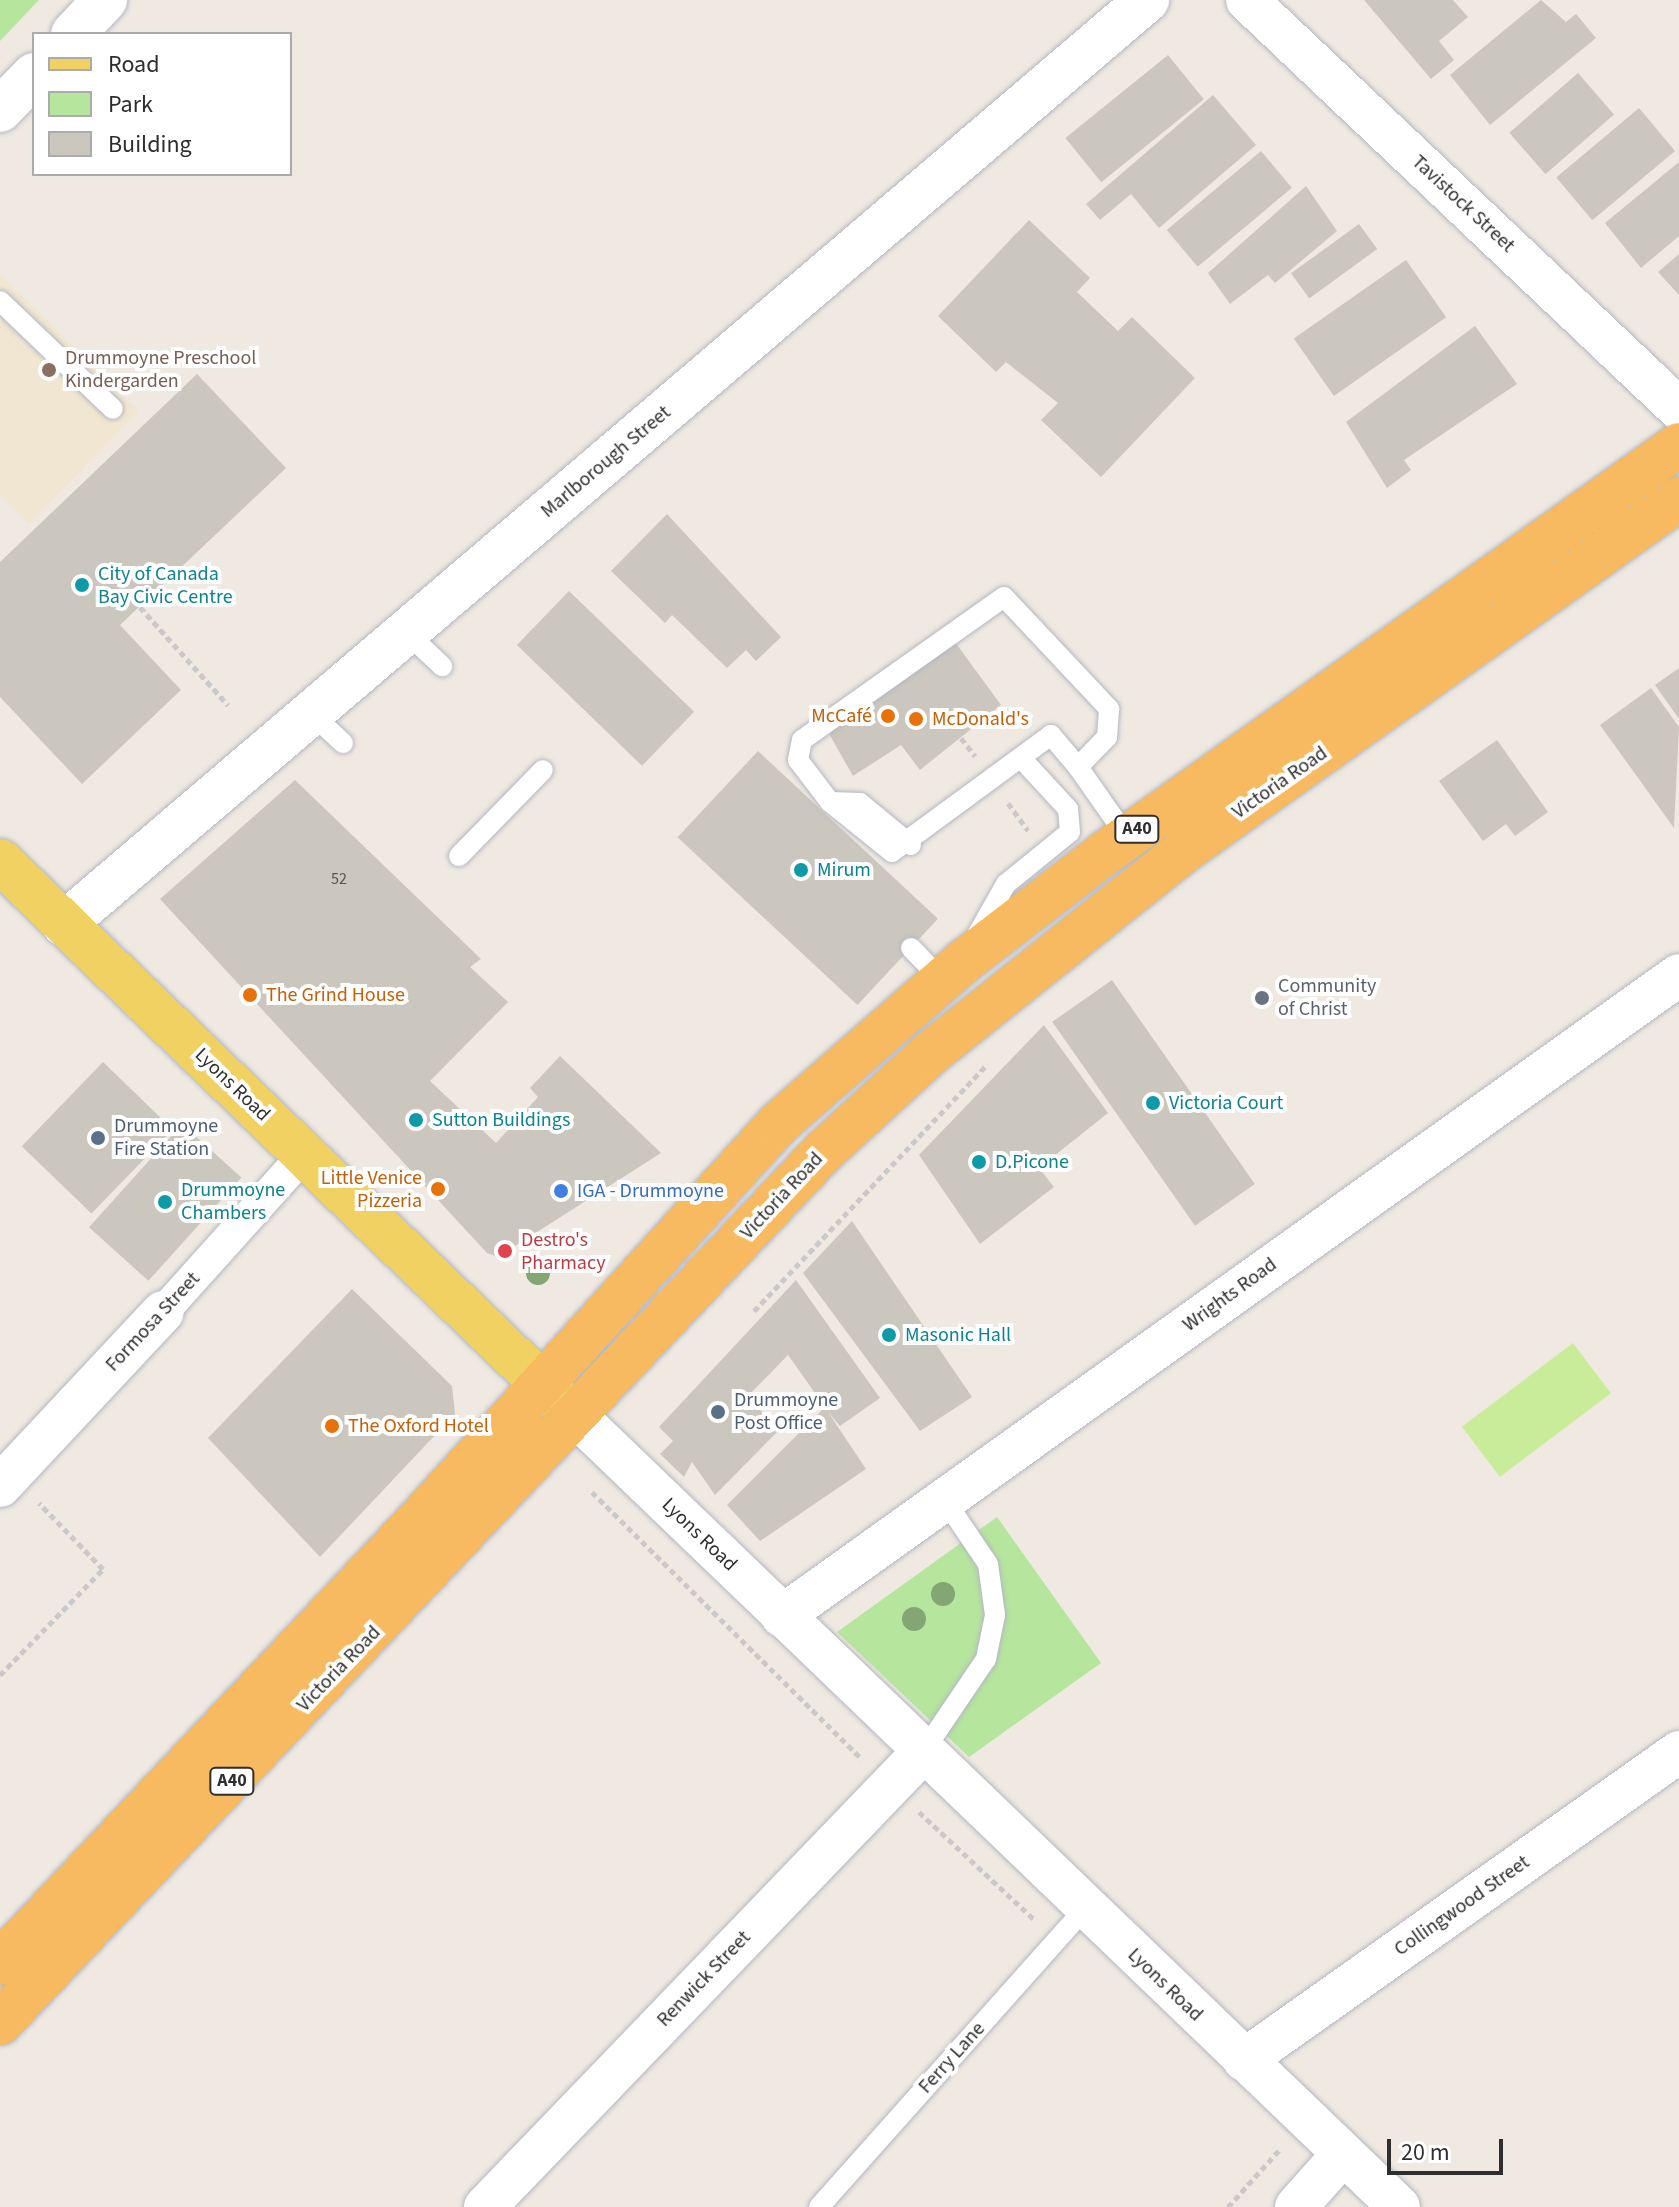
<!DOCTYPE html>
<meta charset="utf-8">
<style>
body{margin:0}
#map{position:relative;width:1679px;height:2207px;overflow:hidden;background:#efe9e1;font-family:"Source Sans 3",sans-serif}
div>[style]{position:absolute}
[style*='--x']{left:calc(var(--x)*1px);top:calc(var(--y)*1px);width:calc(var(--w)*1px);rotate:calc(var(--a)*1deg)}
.education>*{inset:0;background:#f0e6d1}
.green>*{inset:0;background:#b6e59e}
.pitch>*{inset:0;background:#c9ec9a;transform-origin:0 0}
.building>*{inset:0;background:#cbc7bf;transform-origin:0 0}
.path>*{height:5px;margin-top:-2.5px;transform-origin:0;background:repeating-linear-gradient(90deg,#c9c9c9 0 6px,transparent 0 10px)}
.roads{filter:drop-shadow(0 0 2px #b4b7c1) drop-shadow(0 0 2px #b4b7c1)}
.service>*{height:20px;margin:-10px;padding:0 10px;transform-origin:10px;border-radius:10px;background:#fff}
.pedestrian>*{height:32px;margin:-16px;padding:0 16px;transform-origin:16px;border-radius:16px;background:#fff}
.minor>*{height:42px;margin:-21px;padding:0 21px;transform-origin:21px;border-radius:21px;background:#fff}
.tertiary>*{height:44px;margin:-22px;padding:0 22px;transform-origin:22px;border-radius:22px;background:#fff}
.primary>*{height:44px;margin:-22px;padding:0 22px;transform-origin:22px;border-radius:22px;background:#f2d163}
.trunk>*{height:44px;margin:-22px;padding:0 22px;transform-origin:22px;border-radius:22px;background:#f8ba60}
.trees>*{width:24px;height:24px;margin:-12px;border-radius:50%;background:#84a574}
.dots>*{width:22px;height:22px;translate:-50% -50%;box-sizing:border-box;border:4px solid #fff;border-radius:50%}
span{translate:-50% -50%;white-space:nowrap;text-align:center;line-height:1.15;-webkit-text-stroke:8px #fff;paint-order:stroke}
.number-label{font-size:16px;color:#555452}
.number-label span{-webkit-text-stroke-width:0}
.shield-label span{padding:2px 6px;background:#fff;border:2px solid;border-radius:6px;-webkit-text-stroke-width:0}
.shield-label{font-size:18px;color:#2e2e2e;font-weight:700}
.street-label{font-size:20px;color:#2e2e2e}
.education-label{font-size:20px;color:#785e54}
.left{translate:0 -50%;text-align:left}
.culture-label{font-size:20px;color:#0d838f}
.food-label{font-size:20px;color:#c56008}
.right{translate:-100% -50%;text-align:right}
.worship-label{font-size:20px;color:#5b616d}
.service-label{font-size:20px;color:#4e5e75}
.shop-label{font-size:20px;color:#366cbe}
.health-label{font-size:20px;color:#be3a42}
.legend{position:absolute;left:32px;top:32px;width:260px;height:144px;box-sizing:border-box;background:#fff;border:2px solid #ababab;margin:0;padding:10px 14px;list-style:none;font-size:24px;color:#2e2e2e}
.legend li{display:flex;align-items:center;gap:16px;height:40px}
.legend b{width:40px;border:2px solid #ababab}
.scale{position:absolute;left:1387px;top:2139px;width:116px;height:36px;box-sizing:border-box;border:4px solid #2e2e2e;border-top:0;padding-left:10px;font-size:24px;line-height:28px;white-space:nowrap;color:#2e2e2e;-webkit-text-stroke:6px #fff;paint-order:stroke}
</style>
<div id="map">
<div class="education">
<i style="clip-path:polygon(0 274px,139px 411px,29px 524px,0 495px)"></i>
</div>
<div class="green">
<i style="clip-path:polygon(0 0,39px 0,0 41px)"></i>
<i style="clip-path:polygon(997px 1517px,1101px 1663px,969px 1757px,837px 1632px)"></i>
</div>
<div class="pitch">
<i style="left:1573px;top:1343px;width:63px;height:139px;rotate:53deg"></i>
</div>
<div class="building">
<i style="clip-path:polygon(1364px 0,1453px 0,1468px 17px,1439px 41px,1454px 60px,1431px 79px)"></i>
<i style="clip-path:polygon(1541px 0,1566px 22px,1576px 14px,1596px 38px,1490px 125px,1450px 75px)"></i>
<i style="left:1168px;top:55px;width:57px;height:132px;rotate:51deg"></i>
<i style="left:1578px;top:73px;width:55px;height:91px;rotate:49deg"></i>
<i style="clip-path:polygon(1213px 95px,1256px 145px,1159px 228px,1131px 194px,1100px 220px,1086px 204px)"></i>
<i style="left:1639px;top:108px;width:56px;height:108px;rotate:50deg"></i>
<i style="left:1261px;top:151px;width:48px;height:123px;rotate:50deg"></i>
<i style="clip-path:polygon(1679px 162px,1679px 236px,1641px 268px,1605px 223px)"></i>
<i style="clip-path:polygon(1306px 186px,1337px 231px,1275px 283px,1268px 275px,1230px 304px,1208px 273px)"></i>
<i style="clip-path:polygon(1029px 220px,1090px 278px,1077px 292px,1118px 331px,1132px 317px,1195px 378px,1101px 477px,1041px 420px,1058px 403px,1006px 362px,996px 372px,938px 316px)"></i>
<i style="left:1359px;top:224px;width:31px;height:84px;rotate:54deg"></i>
<i style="clip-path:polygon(1679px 254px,1679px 295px,1658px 272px)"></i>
<i style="left:1406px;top:260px;width:70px;height:137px;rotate:55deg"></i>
<i style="clip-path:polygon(1475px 326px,1517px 384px,1404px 460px,1411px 470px,1387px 488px,1346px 422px)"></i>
<i style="clip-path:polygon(197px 374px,286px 468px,120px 625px,181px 690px,82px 784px,0 697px,0 562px)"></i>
<i style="clip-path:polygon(667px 514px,781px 637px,756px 661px,746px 650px,727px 668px,672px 615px,665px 623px,611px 571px)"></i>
<i style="left:569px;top:591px;width:174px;height:75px;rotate:44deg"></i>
<i style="clip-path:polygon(955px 642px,1001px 705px,920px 770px,901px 745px,853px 776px,828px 732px)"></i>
<i style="clip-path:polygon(1679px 668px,1679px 719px,1655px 685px)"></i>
<i style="clip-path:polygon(1651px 688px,1679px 727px,1674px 828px,1600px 725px)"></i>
<i style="clip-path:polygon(1497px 740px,1548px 812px,1515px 836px,1506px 824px,1483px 841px,1439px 781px)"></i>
<i style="left:758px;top:751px;width:246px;height:118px;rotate:43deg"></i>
<i style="clip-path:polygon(295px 780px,481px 959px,470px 967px,508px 1002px,430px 1081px,496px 1143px,538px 1097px,530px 1088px,560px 1056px,661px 1153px,498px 1257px,487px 1253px,160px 899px)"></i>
<i style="left:1112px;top:980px;width:249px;height:73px;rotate:55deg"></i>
<i style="clip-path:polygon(1044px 1025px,1108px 1113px,1039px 1168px,1054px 1187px,980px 1244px,919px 1155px)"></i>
<i style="left:103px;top:1062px;width:97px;height:117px;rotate:44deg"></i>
<i style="left:182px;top:1124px;width:80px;height:139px;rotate:42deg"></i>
<i style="clip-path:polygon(852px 1221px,972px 1397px,920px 1431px,803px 1273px)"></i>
<i style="clip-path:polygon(796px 1280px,880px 1398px,840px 1426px,828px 1412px,866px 1469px,760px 1541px,727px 1505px,825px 1407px,788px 1355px,747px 1397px,780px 1429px,715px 1495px,692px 1462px,684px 1477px,660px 1454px,673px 1441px,659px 1427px)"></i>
<i style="clip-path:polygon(352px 1289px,452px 1386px,455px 1414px,320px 1557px,208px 1438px)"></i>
</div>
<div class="path">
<i style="--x:140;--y:607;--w:132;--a:48.1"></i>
<i style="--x:961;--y:738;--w:23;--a:52"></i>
<i style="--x:1008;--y:803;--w:34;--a:54"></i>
<i style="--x:754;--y:1311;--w:337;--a:-46.6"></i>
<i style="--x:592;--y:1492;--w:380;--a:44.7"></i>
<i style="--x:0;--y:1675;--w:148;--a:-45.8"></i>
<i style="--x:103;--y:1569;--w:92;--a:-134.1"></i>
<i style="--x:919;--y:1812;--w:158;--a:43"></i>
<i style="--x:1228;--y:2207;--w:79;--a:-48.1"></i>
</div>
<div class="roads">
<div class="service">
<i style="--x:0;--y:301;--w:156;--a:43.7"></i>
<i style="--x:406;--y:632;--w:50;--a:43.4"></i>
<i style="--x:311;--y:713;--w:44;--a:43.2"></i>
<i style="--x:1078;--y:767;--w:42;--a:-130.2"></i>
<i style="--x:1051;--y:735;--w:197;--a:143.7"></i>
<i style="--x:892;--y:852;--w:80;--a:-141.1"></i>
<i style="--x:830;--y:802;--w:53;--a:-127.3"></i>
<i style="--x:798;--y:760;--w:20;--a:-79"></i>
<i style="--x:802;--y:740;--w:247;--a:-35.3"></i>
<i style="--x:1004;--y:597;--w:154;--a:46.8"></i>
<i style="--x:1109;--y:709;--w:28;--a:94"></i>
<i style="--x:1107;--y:737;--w:42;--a:134"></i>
<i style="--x:1078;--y:767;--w:85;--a:55"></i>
<i style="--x:830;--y:802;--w:30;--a:2"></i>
<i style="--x:860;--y:803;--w:66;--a:39.5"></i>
<i style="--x:459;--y:856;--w:120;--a:-45.7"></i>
<i style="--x:972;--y:944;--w:69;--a:-60.5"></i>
<i style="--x:1006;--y:884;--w:82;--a:-39.1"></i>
<i style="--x:1070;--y:832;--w:23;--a:-95"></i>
<i style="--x:1068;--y:809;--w:69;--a:-132.7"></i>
<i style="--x:911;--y:948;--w:46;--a:45.9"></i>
<i style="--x:923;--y:1752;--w:112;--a:-55.9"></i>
<i style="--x:986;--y:1659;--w:45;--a:-78.4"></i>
<i style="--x:995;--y:1615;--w:51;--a:-97.8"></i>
<i style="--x:988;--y:1564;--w:78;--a:-124.1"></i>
<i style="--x:819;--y:2207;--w:400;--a:-48.3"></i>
</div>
<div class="pedestrian">
<i style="--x:163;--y:1312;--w:211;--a:-48.1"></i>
</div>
<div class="minor">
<i style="--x:1247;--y:0;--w:595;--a:43.43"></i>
<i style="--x:577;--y:1417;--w:1140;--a:43.86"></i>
<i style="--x:0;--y:1486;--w:238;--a:-46.9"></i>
<i style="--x:782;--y:1616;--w:1102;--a:-35.55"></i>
<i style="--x:1244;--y:2060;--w:533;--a:-35.3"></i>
<i style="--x:485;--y:2207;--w:632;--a:-46.09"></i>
<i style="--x:1296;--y:2207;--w:71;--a:-48.4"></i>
</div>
<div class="tertiary">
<i style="--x:73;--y:34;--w:47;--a:-46.7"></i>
<i style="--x:0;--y:110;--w:49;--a:-45.8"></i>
<i style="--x:64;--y:924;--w:1424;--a:-40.47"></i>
</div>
<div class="primary">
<i style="--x:0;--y:861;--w:791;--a:43.98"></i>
</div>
<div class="trunk">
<i style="--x:0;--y:1963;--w:606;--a:-46.61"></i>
<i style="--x:416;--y:1523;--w:539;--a:-47.78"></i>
<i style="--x:778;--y:1124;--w:246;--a:-41.2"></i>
<i style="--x:963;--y:962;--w:179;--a:-37.5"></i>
<i style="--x:1105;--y:853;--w:704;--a:-35.41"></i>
<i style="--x:0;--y:2023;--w:1198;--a:-46.62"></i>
<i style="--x:823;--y:1152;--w:148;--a:-42.5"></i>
<i style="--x:932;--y:1052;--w:324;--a:-38.6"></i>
<i style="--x:1185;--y:850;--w:606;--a:-35.39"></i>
</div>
</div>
<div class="trees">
<i style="left:538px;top:1273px"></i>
<i style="left:943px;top:1594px"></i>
<i style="left:914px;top:1619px"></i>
</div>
<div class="dots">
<i style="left:49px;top:370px;background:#8d6e63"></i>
<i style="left:82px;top:585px;background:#0f9aa8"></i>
<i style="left:888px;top:716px;background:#e8710a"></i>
<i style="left:916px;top:719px;background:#e8710a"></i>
<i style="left:801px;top:870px;background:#0f9aa8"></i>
<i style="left:250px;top:995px;background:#e8710a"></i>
<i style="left:1262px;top:998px;background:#6b7280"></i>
<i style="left:1153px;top:1103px;background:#0f9aa8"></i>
<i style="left:416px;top:1120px;background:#0f9aa8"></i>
<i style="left:98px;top:1138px;background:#5c6f8a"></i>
<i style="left:979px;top:1162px;background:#0f9aa8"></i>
<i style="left:438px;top:1189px;background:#e8710a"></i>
<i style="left:561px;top:1191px;background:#3f7fe0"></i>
<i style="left:165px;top:1202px;background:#0f9aa8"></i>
<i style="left:505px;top:1251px;background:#e0444e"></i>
<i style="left:889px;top:1335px;background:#0f9aa8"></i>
<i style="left:718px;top:1412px;background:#5c6f8a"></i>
<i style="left:332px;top:1426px;background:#e8710a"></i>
</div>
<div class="number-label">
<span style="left:339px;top:879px">52</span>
</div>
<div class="shield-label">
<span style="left:1137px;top:829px">A40</span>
<span style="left:232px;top:1781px">A40</span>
</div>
<div class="street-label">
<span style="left:1463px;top:204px;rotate:43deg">Tavistock Street</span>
<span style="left:606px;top:462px;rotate:-40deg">Marlborough Street</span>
<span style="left:1280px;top:783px;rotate:-35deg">Victoria Road</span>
<span style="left:232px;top:1085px;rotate:44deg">Lyons Road</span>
<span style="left:782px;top:1196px;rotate:-47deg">Victoria Road</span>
<span style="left:1230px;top:1295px;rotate:-36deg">Wrights Road</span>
<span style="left:153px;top:1322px;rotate:-47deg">Formosa Street</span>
<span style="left:699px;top:1535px;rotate:44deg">Lyons Road</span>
<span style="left:339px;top:1669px;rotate:-46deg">Victoria Road</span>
<span style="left:1462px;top:1906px;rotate:-35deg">Collingwood Street</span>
<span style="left:704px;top:1979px;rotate:-46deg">Renwick Street</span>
<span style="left:1165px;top:1985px;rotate:44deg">Lyons Road</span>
<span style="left:952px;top:2058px;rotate:-48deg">Ferry Lane</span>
</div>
<div class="education-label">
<span class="left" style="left:65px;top:370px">Drummoyne Preschool<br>Kindergarden</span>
</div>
<div class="culture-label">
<span class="left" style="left:98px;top:586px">City of Canada<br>Bay Civic Centre</span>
<span class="left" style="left:817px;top:870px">Mirum</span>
<span class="left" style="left:1169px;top:1103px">Victoria Court</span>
<span class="left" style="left:432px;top:1120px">Sutton Buildings</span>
<span class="left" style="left:995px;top:1162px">D.Picone</span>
<span class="left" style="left:181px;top:1202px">Drummoyne<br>Chambers</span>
<span class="left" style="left:905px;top:1335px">Masonic Hall</span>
</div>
<div class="food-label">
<span class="right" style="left:872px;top:716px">McCafé</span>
<span class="left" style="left:932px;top:719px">McDonald's</span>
<span class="left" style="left:266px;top:995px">The Grind House</span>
<span class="right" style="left:422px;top:1190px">Little Venice<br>Pizzeria</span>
<span class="left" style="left:348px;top:1426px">The Oxford Hotel</span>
</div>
<div class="worship-label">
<span class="left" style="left:1278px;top:998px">Community<br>of Christ</span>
</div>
<div class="service-label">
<span class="left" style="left:114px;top:1138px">Drummoyne<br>Fire Station</span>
<span class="left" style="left:734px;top:1412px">Drummoyne<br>Post Office</span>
</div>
<div class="shop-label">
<span class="left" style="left:577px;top:1191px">IGA - Drummoyne</span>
</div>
<div class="health-label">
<span class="left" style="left:521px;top:1252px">Destro's<br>Pharmacy</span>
</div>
<ul class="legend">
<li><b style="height:10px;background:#f2d163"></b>Road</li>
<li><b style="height:22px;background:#b6e59e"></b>Park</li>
<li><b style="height:22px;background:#cbc7bf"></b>Building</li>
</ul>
<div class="scale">20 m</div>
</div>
